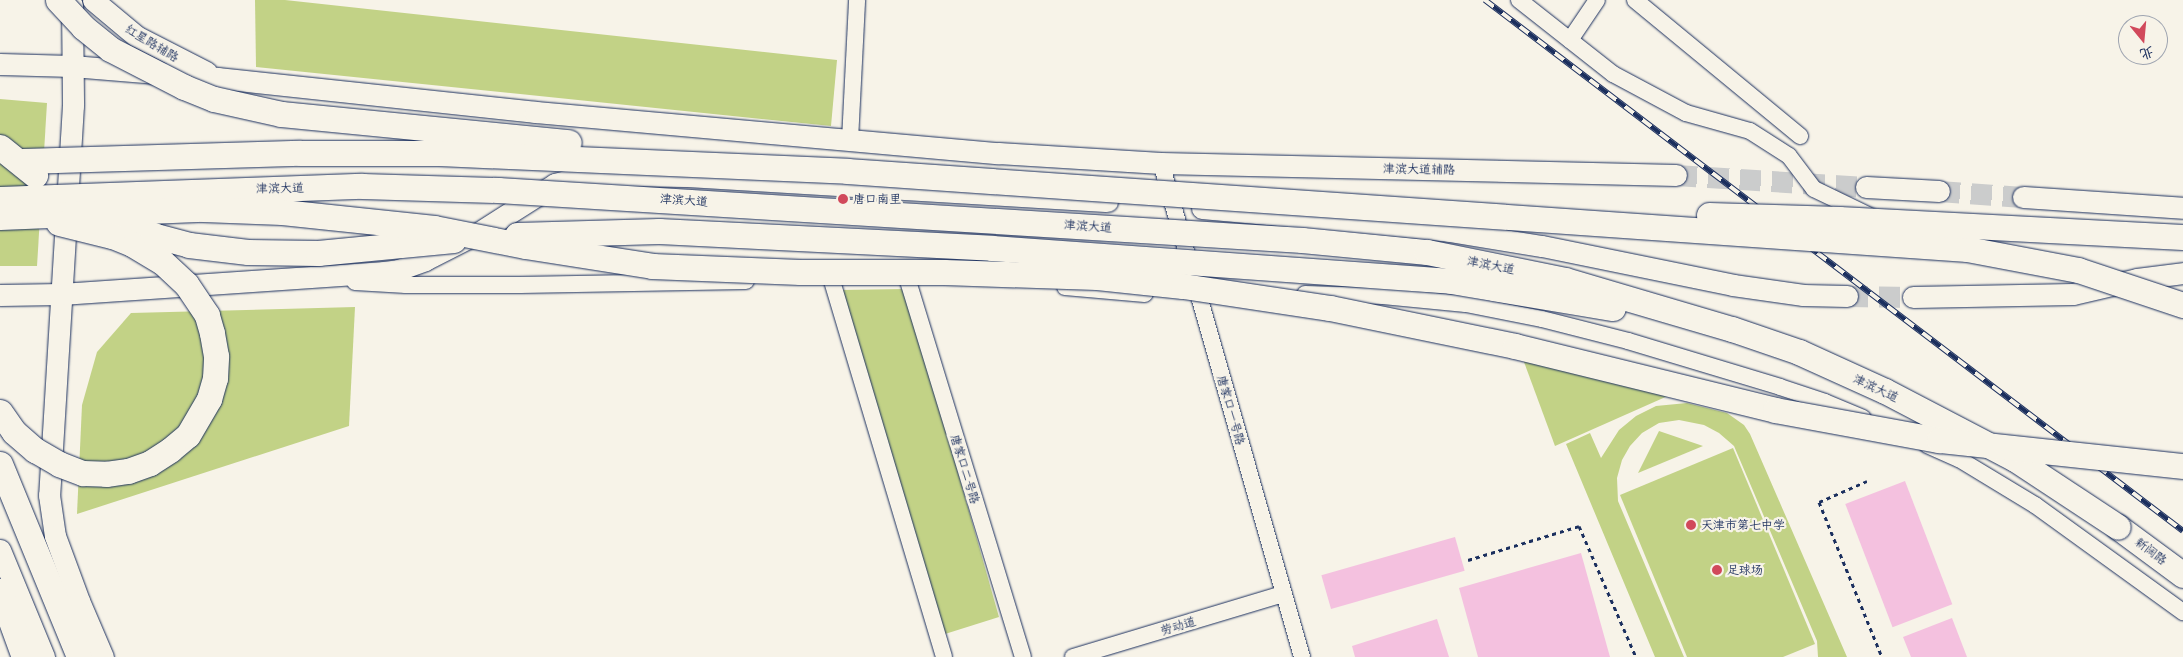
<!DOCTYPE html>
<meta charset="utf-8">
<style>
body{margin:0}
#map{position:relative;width:2183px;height:657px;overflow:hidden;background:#f7f3e8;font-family:Delius,"LXGW WenKai TC",sans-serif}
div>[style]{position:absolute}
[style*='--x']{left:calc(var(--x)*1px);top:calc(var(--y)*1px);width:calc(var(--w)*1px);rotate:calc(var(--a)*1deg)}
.green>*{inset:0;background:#c2d286}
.building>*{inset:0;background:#f4c1df;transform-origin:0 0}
.major-tunnel>*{height:21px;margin-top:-10.5px;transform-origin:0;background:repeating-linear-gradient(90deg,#cbcccc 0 21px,transparent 0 32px)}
.path>*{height:3px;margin-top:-1.5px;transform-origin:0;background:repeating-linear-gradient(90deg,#1b2f5e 0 4px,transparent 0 8px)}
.roads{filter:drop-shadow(0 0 1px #1b2f5e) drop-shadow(0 0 1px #1b2f5e)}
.minor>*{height:16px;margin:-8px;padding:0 8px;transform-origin:8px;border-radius:8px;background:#f7f3e8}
.major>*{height:21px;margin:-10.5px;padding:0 10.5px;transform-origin:10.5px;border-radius:10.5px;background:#f7f3e8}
.highway>*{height:25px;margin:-12.5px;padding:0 12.5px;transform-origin:12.5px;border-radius:12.5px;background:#f7f3e8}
.rail>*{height:5.5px;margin-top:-2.75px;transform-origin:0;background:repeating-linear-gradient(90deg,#f7f3e8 0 11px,#1b2f5e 0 22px);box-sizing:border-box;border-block:1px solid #1b2f5e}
.bridges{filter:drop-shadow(0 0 1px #1b2f5e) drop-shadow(0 0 1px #1b2f5e)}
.highway-bridge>*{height:25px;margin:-12.5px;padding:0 12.5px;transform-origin:12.5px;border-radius:12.5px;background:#f7f3e8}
.dots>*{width:14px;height:14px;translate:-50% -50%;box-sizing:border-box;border:2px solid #f7f3e8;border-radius:50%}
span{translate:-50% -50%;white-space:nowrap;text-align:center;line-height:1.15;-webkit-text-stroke:4.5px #f7f3e8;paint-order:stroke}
.street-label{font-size:12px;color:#1b2f5e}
.poi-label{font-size:12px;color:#1b2f5e}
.left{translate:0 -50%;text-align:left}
.north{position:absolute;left:2118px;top:15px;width:50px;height:50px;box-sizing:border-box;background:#f7f3e8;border:1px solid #9fa5b1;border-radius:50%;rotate:163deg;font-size:14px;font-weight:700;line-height:20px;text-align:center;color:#1b2f5e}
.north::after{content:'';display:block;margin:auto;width:18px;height:22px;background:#d1495b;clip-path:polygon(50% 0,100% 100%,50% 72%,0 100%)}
</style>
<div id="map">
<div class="green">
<i style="clip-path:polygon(255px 0,285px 0,837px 60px,831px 126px,256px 67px)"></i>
<i style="clip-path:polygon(0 99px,47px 103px,37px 266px,0 266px)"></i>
<i style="clip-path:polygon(906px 289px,999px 617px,945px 634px,840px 290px)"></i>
<i style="clip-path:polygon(355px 307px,349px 426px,77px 514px,82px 405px,97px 352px,131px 313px)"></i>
<i style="clip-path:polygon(1521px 354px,1670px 395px,1555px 446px)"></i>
<i style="clip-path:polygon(1687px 403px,1727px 413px,1744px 425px,1750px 434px,1847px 657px,1818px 657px,1817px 641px,1734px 446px,1719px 433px,1704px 425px,1679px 420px,1659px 423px,1642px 433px,1630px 446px,1622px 460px,1617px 478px,1618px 501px,1684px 657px,1655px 657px,1566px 444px,1590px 433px,1601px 458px,1619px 430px,1636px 416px,1656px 406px)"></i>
<i style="clip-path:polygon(1659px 431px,1703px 446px,1638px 473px)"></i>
<i style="clip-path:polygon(1733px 448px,1815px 644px,1783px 657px,1687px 657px,1620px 495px)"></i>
</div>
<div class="building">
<i style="left:1905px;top:481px;width:132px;height:64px;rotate:69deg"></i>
<i style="left:1455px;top:537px;width:35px;height:139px;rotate:74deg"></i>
<i style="clip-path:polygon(1581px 553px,1610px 657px,1478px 657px,1459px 588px)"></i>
<i style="clip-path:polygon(1952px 618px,1967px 657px,1911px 657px,1903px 637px)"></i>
<i style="clip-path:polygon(1437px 619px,1449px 657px,1355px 657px,1352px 646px)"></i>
</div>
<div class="major-tunnel">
<i style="--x:1676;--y:175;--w:190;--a:3.6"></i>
<i style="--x:1939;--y:191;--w:84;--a:4.1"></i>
<i style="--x:1847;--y:296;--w:66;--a:0.9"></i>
</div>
<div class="path">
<i style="--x:1867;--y:481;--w:52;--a:156.4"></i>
<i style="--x:1819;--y:502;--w:167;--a:67.9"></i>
<i style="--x:1468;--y:560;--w:116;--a:-17"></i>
<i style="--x:1579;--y:526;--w:143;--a:66.5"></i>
</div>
<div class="roads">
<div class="minor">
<i style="--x:1519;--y:0;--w:120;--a:38.2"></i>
<i style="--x:1613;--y:74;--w:83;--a:28.1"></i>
<i style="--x:1686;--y:113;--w:66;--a:15.7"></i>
<i style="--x:1750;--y:131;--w:46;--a:32.7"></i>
<i style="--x:1789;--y:156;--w:41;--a:52.9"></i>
<i style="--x:1814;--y:189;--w:62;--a:25.7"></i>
<i style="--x:1635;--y:0;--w:214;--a:39.5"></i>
<i style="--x:1570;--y:40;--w:48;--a:-56"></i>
<i style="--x:850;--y:140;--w:140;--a:-87.1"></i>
<i style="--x:1161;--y:163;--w:514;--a:74.07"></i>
<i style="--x:832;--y:281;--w:392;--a:73.4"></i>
<i style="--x:908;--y:281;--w:393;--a:73"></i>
<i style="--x:355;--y:282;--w:51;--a:3.4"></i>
<i style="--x:406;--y:285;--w:114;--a:0"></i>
<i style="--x:520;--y:285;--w:226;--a:-1"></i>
<i style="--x:1065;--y:287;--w:80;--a:5"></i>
<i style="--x:1305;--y:294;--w:78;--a:1.5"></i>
<i style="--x:1383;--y:296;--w:83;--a:5.5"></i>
<i style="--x:1466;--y:304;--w:77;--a:11.2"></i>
<i style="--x:1542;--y:319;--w:89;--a:14.3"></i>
<i style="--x:1628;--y:341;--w:159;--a:16.8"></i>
<i style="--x:1780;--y:387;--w:47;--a:18.4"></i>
<i style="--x:1825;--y:402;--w:41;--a:22.8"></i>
<i style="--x:1927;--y:445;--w:35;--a:24"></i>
<i style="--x:1959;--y:459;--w:89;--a:31.2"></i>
<i style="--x:2035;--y:505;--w:183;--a:35.9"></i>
<i style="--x:1073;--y:657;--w:219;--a:-16.7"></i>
</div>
<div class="major">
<i style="--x:93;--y:0;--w:56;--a:39.9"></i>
<i style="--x:136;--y:36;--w:79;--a:27.2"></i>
<i style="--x:72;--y:5;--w:100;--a:89.4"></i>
<i style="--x:73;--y:105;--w:391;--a:93.5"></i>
<i style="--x:49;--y:495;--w:41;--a:81.7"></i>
<i style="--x:55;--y:536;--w:69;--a:69.7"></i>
<i style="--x:79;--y:601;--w:61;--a:66.8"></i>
<i style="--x:0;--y:64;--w:72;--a:1.6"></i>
<i style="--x:72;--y:66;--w:146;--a:4.7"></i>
<i style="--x:218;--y:78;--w:319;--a:6.1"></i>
<i style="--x:535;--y:112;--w:465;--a:5.1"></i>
<i style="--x:998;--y:153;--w:163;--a:3.5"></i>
<i style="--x:1161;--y:163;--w:515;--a:1.33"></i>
<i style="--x:1866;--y:187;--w:73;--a:3.1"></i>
<i style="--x:2023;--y:197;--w:160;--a:3.9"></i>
<i style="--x:1202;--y:208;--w:248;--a:5.3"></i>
<i style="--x:1449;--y:231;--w:94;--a:9.2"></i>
<i style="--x:1542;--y:246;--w:195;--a:11.5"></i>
<i style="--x:1733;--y:285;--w:71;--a:8.1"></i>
<i style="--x:1803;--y:295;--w:44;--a:1.3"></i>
<i style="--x:0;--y:295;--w:61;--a:-0.9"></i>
<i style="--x:61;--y:294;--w:324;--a:-3.9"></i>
<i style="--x:384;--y:272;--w:14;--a:-8"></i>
<i style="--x:398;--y:270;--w:29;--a:-20"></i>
<i style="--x:425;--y:260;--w:59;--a:-27"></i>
<i style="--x:478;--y:233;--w:91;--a:-32.5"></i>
<i style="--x:555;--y:184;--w:23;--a:-15"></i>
<i style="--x:577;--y:178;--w:24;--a:-7"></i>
<i style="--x:601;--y:175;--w:84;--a:0.7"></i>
<i style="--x:685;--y:176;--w:423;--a:3.4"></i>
<i style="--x:1913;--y:297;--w:160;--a:-1.1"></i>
<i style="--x:2073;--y:294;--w:66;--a:-13.2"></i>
<i style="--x:2137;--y:279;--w:46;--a:-7.4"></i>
<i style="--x:0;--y:550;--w:116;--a:67.6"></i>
</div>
<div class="highway">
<i style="--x:0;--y:464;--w:209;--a:67.7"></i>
<i style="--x:2118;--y:527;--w:81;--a:36.4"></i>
<i style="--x:0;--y:591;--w:70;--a:70"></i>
</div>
</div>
<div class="rail">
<i style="--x:1485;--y:0;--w:877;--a:37.26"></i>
</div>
<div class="bridges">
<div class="highway-bridge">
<i style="--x:58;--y:0;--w:37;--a:47"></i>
<i style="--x:83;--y:27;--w:35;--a:39"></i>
<i style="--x:110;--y:49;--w:83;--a:27.2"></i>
<i style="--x:184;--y:87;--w:32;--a:22"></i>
<i style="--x:214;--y:99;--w:69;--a:12.6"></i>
<i style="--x:281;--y:114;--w:289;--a:5.6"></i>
<i style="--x:0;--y:147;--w:45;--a:38.7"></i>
<i style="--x:23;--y:161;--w:277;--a:-1.7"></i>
<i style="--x:300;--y:153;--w:139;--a:0"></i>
<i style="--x:439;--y:153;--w:408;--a:2.5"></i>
<i style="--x:847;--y:171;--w:1123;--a:3.98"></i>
<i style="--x:1967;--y:249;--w:113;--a:10.7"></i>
<i style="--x:2078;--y:270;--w:111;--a:18.4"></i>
<i style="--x:0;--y:199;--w:362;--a:-2.1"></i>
<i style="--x:362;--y:186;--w:136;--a:1.7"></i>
<i style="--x:498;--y:190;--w:806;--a:3.56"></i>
<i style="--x:1302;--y:240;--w:126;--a:5.5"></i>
<i style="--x:1427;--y:252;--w:141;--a:11.5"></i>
<i style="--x:1565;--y:280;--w:174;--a:16.4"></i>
<i style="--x:1732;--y:329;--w:71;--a:18.9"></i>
<i style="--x:1799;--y:352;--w:94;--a:24.4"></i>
<i style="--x:1885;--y:391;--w:147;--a:27.6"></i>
<i style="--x:2015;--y:459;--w:123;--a:33.4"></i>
<i style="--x:1709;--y:215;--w:130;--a:1.8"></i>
<i style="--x:1839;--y:219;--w:344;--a:3"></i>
<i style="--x:106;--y:216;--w:54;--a:21.8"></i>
<i style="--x:156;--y:236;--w:34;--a:15"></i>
<i style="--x:189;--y:245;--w:59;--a:6.8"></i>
<i style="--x:248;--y:252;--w:70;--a:0.8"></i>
<i style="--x:318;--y:253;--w:136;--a:-5.5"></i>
<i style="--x:0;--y:217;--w:203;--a:-2.3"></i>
<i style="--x:203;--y:209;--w:79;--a:2.2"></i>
<i style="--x:282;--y:212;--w:153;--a:6"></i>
<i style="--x:434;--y:228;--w:93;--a:11.2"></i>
<i style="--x:525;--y:246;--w:129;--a:8.9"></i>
<i style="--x:652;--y:266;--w:148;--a:2.3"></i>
<i style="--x:800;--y:272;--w:144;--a:0"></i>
<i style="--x:944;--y:272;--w:153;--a:1.9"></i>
<i style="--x:1097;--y:277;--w:86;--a:6"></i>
<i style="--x:1183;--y:286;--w:149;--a:8.5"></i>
<i style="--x:1330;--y:308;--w:189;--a:11.6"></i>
<i style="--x:1515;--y:346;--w:268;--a:13.8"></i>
<i style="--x:1775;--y:410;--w:167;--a:10.4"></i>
<i style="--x:1939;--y:440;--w:245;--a:6.1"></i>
<i style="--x:517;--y:235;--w:142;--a:-1.6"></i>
<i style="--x:659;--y:231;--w:333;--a:2.9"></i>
<i style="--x:992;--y:248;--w:460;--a:4.1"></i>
<i style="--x:1451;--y:281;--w:164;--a:9.5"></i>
<i style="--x:0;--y:412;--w:24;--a:55"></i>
<i style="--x:14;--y:432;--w:28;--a:41"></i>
<i style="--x:35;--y:450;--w:28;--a:30"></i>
<i style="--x:59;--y:464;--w:26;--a:21"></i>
<i style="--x:83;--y:473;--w:23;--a:2"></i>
<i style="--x:106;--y:474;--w:22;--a:-8"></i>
<i style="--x:128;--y:471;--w:23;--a:-20"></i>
<i style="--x:150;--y:463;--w:24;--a:-33"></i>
<i style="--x:170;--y:450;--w:23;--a:-40"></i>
<i style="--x:188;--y:435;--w:42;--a:-59.7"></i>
<i style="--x:209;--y:399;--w:22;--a:-74"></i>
<i style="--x:215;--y:378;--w:22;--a:-87"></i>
<i style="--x:216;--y:356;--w:23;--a:-100"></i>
<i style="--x:212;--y:333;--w:19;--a:-106"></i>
<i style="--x:207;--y:315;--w:37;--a:-124"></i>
<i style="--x:186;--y:284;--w:33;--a:-137"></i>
<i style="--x:162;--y:262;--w:35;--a:-149"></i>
<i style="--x:132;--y:244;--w:22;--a:-158"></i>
<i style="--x:112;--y:236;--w:55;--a:-166.2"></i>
</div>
</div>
<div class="dots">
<i style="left:843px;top:199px;background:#d1495b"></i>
<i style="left:1691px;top:525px;background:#d1495b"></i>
<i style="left:1717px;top:570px;background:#d1495b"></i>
</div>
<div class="street-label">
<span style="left:152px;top:43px;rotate:31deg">红星路辅路</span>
<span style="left:1419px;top:169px;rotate:1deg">津滨大道辅路</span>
<span style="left:280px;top:188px;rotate:-1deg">津滨大道</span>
<span style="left:684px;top:200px;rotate:4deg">津滨大道</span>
<span style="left:1088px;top:226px;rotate:4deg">津滨大道</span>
<span style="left:1491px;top:265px;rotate:11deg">津滨大道</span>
<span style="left:1876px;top:388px;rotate:25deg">津滨大道</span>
<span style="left:1231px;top:410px;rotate:74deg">唐家口一号路</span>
<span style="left:965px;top:469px;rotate:73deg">唐家口二号路</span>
<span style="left:2151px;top:551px;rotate:37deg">新阔路</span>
<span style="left:1178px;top:626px;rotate:-17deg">劳动道</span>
</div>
<div class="poi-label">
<span class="left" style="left:853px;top:199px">唐口南里</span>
<span class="left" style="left:1701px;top:525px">天津市第七中学</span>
<span class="left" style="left:1727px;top:570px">足球场</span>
</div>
<div class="north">北</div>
</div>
